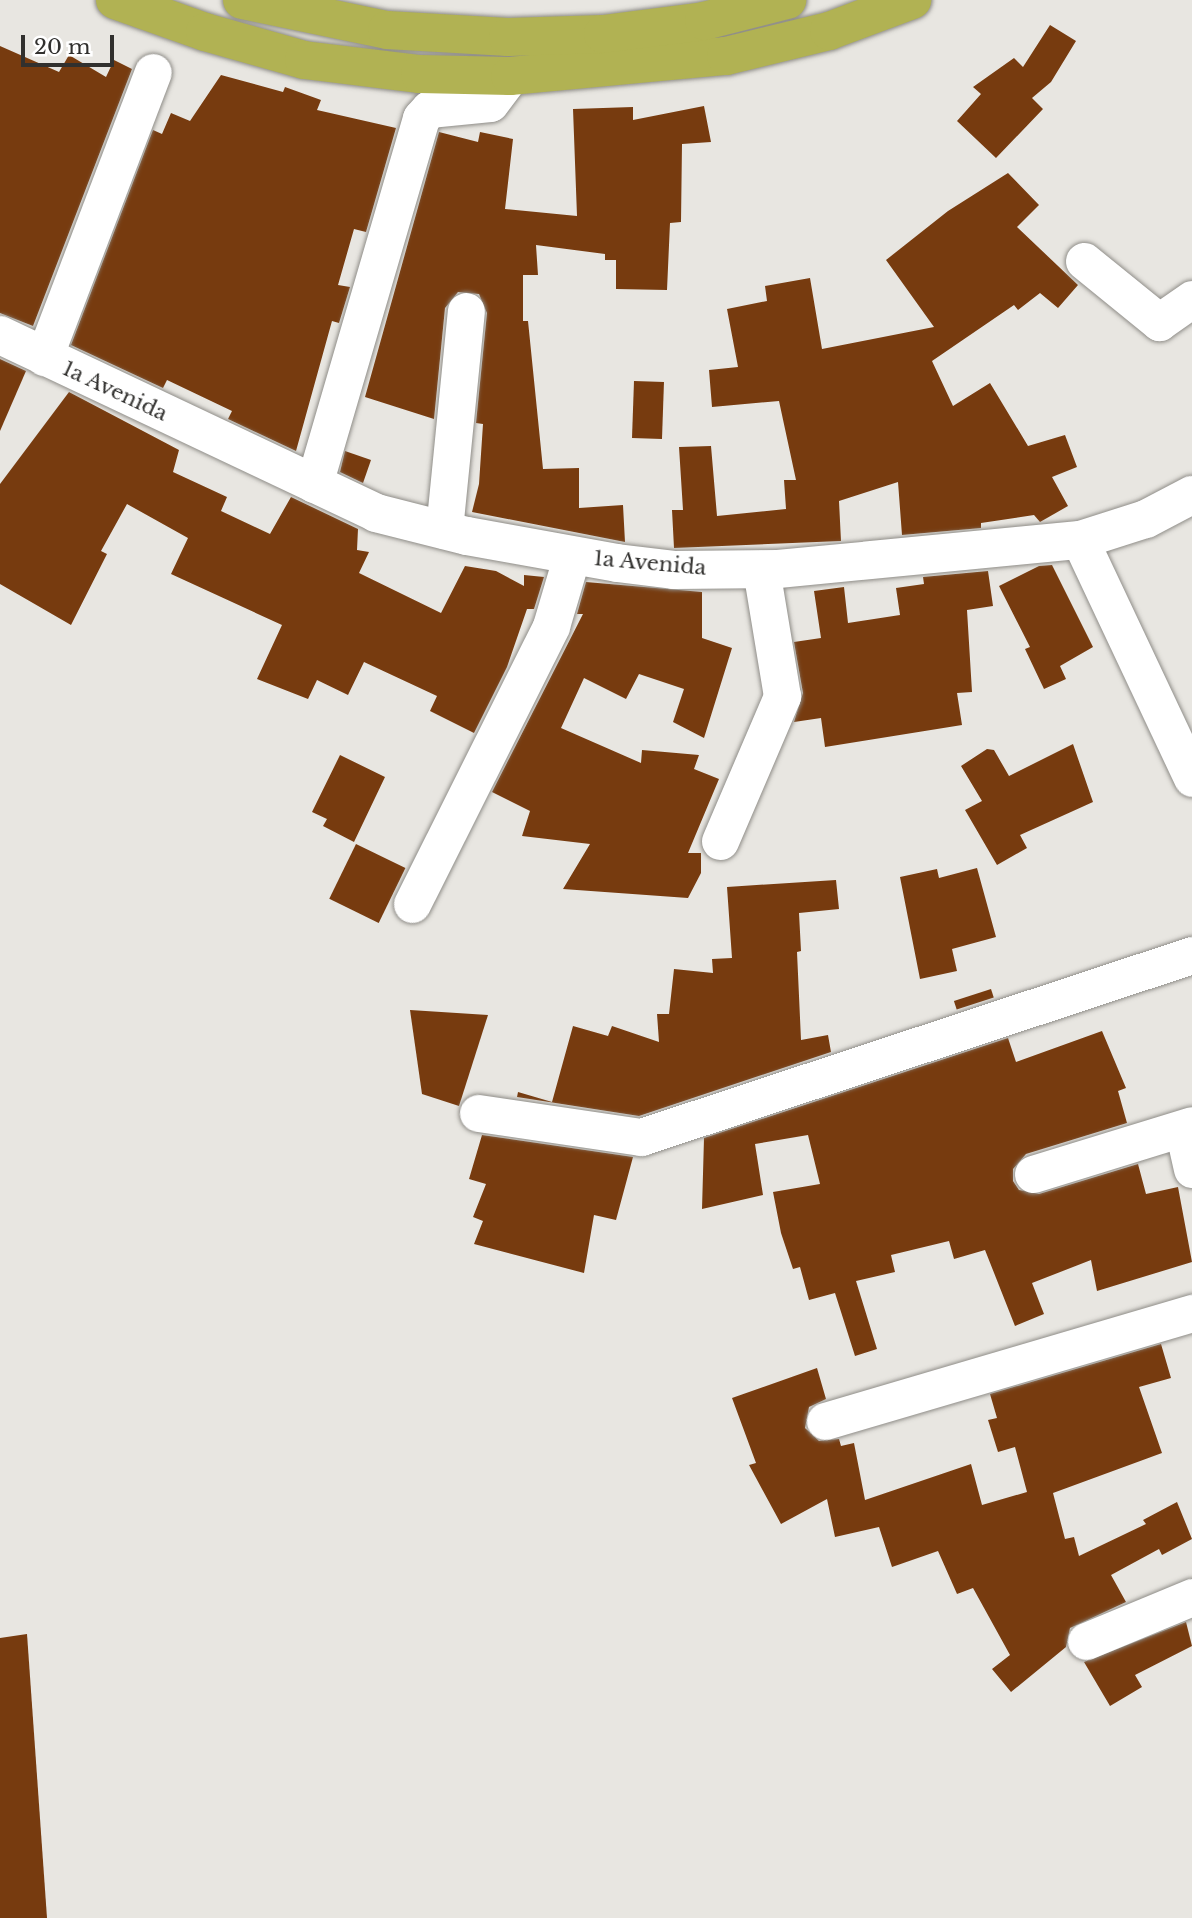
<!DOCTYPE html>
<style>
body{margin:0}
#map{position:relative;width:1192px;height:1918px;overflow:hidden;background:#e8e6e1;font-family:"Libre Baskerville",serif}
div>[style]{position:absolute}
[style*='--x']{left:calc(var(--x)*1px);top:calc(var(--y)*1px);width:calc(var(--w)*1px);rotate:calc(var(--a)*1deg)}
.building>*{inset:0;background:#773b0f;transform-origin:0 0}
.roads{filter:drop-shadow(0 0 2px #8f8d88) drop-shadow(0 0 2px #8f8d88)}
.street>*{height:37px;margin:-18.5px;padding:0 18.5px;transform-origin:18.5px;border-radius:18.5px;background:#fff}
.secondary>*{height:38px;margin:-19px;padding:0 19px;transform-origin:19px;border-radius:19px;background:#fff}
.highway>*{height:38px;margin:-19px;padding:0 19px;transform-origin:19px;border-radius:19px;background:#b1b253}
span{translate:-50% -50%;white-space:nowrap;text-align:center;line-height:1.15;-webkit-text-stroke:7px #fff;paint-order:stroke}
.street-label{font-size:21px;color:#31302e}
.scale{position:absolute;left:21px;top:35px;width:93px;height:32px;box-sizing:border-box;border:4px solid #31302e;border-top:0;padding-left:9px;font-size:21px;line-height:24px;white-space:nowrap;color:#31302e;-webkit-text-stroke:5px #fff;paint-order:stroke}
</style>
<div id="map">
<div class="building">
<i style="clip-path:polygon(1050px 25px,1076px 41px,1051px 82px,1032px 98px,1043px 109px,996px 158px,957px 121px,981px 94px,973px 87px,1014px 58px,1023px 67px)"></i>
<i style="clip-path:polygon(0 46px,59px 72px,69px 55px,106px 77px,114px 60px,132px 69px,33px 326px,0 313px)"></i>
<i style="clip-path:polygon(221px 75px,283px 92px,285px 87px,321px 100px,317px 110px,396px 128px,366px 232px,354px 229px,338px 285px,350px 287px,339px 323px,332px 321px,296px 451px,228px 419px,232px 411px,167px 380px,163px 388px,71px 345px,153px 130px,162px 134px,171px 113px,190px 121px)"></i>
<i style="clip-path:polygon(704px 106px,711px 142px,682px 144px,681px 222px,670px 223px,667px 290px,616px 289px,616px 260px,605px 260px,605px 254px,536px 245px,538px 275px,523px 275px,523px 321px,528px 321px,543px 469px,579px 468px,579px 508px,623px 505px,625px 542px,472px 512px,479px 484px,483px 424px,476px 423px,487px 313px,479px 294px,458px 292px,445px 308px,434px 419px,365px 397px,439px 132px,478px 142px,480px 132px,513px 139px,505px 209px,577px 216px,573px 109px,633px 107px,633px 120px)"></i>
<i style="clip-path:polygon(1008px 173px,1039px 205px,1017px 227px,1078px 285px,1058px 308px,1040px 293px,1018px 310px,1014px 305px,932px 361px,953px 406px,990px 383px,1028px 446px,1065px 435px,1077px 467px,1052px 477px,1068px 506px,1040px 522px,1034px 515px,981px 523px,981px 528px,902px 535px,898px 482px,839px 501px,841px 541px,674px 548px,672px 510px,683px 510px,679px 447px,711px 446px,717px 516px,786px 509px,784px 480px,796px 480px,779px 401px,712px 407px,709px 370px,738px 367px,727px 309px,767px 301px,765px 286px,810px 278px,822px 349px,934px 327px,886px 260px,948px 211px)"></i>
<i style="clip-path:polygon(0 359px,26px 371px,0 431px)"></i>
<i style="left:634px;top:381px;width:30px;height:57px;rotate:2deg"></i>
<i style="clip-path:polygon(69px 392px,179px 450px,173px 472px,227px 497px,221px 511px,270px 534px,291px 497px,358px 529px,357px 550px,369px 552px,359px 573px,441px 613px,465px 566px,496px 571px,524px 586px,524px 575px,544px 577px,534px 609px,527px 609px,507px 667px,474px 733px,430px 711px,437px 696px,364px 662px,348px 695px,317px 680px,308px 699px,257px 679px,282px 625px,171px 574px,188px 538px,127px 504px,101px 551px,107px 554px,71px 625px,0 584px,0 484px)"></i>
<i style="clip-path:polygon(345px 451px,371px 460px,363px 483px,340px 472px)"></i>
<i style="clip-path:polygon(1052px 565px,1093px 647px,1060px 666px,1066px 679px,1044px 689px,1025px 649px,1030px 647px,999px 586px,1039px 566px)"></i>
<i style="clip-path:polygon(988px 571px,993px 606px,967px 610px,972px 692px,957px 693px,962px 725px,825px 747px,821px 718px,794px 722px,803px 693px,794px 642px,821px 638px,814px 591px,844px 587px,848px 623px,900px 615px,896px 588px,924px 584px,923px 577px)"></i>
<i style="clip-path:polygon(586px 582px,702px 592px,702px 638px,732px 648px,704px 738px,673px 722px,684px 689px,639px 674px,626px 699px,584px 678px,561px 728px,641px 763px,642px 750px,699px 755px,694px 769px,719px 779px,688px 853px,701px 853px,701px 873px,688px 898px,563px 889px,590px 844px,522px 836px,530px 811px,492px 792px,583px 614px,577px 614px)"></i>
<i style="clip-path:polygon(1073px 744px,1093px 802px,1020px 835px,1027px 848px,997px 865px,965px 810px,982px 801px,961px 766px,987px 749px,994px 750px,1009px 776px)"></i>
<i style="clip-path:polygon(340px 755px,385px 777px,354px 842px,323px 826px,327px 819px,312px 812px)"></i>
<i style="left:356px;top:844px;width:55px;height:61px;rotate:26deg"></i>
<i style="clip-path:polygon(977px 868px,996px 937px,952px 949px,957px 971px,920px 979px,900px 877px,937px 869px,939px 878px)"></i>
<i style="clip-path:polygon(836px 880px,839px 909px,799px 913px,801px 951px,797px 952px,801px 1040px,828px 1035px,831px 1052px,639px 1116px,517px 1097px,518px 1092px,552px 1102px,573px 1026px,608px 1036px,612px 1026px,659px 1042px,657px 1014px,669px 1014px,674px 969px,713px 973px,712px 959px,732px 958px,727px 887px)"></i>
<i style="left:991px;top:989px;width:9px;height:39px;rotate:72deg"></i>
<i style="clip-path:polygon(410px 1010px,488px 1015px,459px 1106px,422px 1094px)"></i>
<i style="clip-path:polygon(1102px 1031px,1126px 1088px,1118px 1091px,1127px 1123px,1026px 1154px,1013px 1169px,1013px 1181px,1019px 1190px,1039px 1194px,1138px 1164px,1146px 1194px,1178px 1187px,1192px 1262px,1097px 1291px,1091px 1260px,1032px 1283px,1044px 1314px,1015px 1326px,985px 1250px,954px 1259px,949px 1241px,891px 1255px,895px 1272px,856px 1281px,877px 1349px,855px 1356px,835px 1293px,809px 1300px,800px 1267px,793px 1269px,781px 1233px,773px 1192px,820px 1184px,808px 1135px,755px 1144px,763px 1195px,702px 1209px,704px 1138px,1008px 1038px,1016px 1062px)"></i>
<i style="clip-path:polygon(482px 1135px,633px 1157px,616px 1220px,594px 1215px,584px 1273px,474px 1244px,483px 1221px,473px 1217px,486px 1184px,469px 1179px)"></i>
<i style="clip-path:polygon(1161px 1344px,1171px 1378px,1139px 1387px,1162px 1453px,1053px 1493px,1065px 1539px,1074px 1537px,1079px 1556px,1146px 1524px,1143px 1520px,1177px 1502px,1192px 1539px,1162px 1555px,1159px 1549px,1111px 1575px,1126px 1602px,1070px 1628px,1066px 1647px,1011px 1692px,992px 1669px,1010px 1655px,973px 1588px,957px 1594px,938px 1551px,892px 1567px,879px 1527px,835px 1537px,827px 1499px,781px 1524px,749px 1465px,756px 1463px,732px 1398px,817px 1368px,826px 1399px,809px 1407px,805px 1428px,819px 1441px,839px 1439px,841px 1446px,854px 1443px,865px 1500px,971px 1464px,982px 1505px,1027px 1492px,1015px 1447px,998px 1452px,988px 1420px,997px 1418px,990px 1394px)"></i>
<i style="clip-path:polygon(1186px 1622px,1192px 1646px,1135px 1675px,1142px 1687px,1110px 1706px,1084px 1662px)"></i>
<i style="clip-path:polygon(27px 1634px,47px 1918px,0 1918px,0 1638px)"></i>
</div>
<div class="roads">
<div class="street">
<i style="--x:1084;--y:261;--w:97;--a:39.1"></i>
<i style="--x:1159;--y:322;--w:40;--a:-34.9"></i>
<i style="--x:44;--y:357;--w:305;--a:-69.1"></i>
<i style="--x:314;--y:484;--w:381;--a:-73.7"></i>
<i style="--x:421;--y:118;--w:12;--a:-48"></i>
<i style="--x:429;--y:109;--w:61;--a:-5.6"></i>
<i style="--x:490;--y:103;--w:34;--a:-53"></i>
<i style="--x:444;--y:530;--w:220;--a:-84.3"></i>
<i style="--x:1080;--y:540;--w:263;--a:64.8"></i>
<i style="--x:720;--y:841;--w:158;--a:-66.8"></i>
<i style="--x:782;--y:696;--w:129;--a:-99.4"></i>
<i style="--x:412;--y:904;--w:311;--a:-63.4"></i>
<i style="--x:551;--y:626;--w:74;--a:-73.5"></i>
<i style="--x:478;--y:1113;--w:165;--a:8.4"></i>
<i style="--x:641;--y:1137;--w:580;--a:-18.28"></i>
<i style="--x:1183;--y:1129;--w:41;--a:77.3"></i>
<i style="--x:1033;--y:1174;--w:166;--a:-17.1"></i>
<i style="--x:825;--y:1421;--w:383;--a:-16.4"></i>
<i style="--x:1086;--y:1641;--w:115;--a:-22.5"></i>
</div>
<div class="secondary">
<i style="--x:0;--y:335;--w:416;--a:25.3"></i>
<i style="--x:376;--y:513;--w:94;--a:14.2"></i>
<i style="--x:467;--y:536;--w:152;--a:10.2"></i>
<i style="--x:617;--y:563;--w:57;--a:7"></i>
<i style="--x:674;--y:570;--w:104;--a:-0.6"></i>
<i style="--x:778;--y:569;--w:303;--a:-5.5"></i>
<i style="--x:1080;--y:540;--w:69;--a:-17.7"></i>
<i style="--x:1146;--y:519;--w:52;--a:-27.6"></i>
</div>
<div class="highway">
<i style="--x:115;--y:0;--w:96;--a:19.6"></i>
<i style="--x:205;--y:32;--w:103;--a:15.8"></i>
<i style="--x:304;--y:60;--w:117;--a:6.9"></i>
<i style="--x:420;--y:74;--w:90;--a:1.3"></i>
<i style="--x:510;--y:76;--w:217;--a:-5.3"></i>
<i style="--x:726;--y:56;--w:106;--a:-13.6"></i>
<i style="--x:829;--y:31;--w:89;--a:-20.5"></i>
<i style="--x:242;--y:0;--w:148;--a:11.7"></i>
<i style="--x:387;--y:30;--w:121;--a:3.3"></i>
<i style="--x:508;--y:37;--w:95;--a:-1.8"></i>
<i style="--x:603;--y:34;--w:102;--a:-7.3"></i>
<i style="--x:704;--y:21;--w:86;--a:-14.2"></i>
</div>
</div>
<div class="street-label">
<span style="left:115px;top:391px;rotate:25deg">1a Avenida</span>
<span style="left:650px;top:563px;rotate:5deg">1a Avenida</span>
</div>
<div class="scale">20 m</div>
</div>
